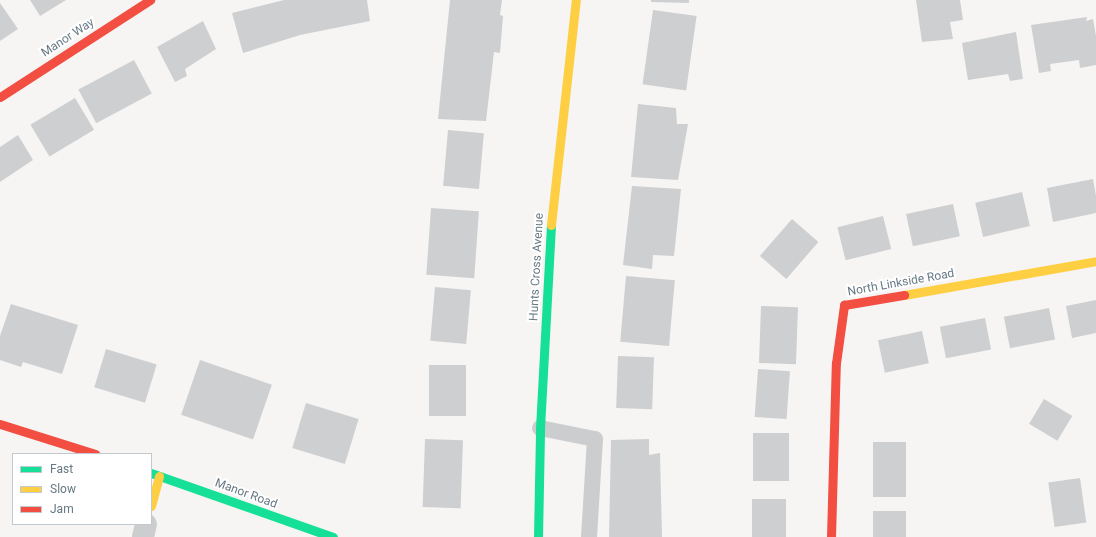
<!DOCTYPE html>
<style>
body{margin:0}
#map{position:relative;width:1096px;height:537px;overflow:hidden;background:#f6f5f4;font-family:Roboto,sans-serif}
div>[style]{position:absolute}
[style*='--x']{left:calc(var(--x)*1px);top:calc(var(--y)*1px);width:calc(var(--w)*1px);rotate:calc(var(--a)*1deg)}
.building>*{inset:0;background:#cecfd0;transform-origin:0 0}
.lane>*{height:16px;margin:-8px;padding:0 8px;transform-origin:8px;border-radius:8px;background:#cccdce}
.street>*{height:22px;margin:-11px;padding:0 11px;transform-origin:11px;border-radius:11px;background:#cccdce}
.fast>*{height:9px;margin:-4.5px;padding:0 4.5px;transform-origin:4.5px;border-radius:4.5px;background:#16e098}
.slow>*{height:9px;margin:-4.5px;padding:0 4.5px;transform-origin:4.5px;border-radius:4.5px;background:#ffcf43}
.jam>*{height:9px;margin:-4.5px;padding:0 4.5px;transform-origin:4.5px;border-radius:4.5px;background:#f24e42}
span{translate:-50% -50%;white-space:nowrap;text-align:center;line-height:1.15;-webkit-text-stroke:4px #fff;paint-order:stroke}
.street-label{font-size:12px;color:#667884}
.legend{position:absolute;left:12px;top:453px;width:140px;height:72px;box-sizing:border-box;background:#fff;border:1px solid #c2c9ce;margin:0;padding:5px 7px;list-style:none;font-size:12px;color:#667884}
.legend li{display:flex;align-items:center;gap:8px;height:20px}
.legend b{width:20px;border:1px solid #c2c9ce}
</style>
<div id="map">
<div class="building">
<i style="clip-path:polygon(30px 0,66px 0,40px 16px)"></i>
<i style="clip-path:polygon(284px 0,367px 0,370px 21px,300px 35px,243px 53px,232px 13px)"></i>
<i style="clip-path:polygon(450px 0,502px 0,500px 15px,503px 16px,500px 53px,494px 52px,486px 121px,438px 119px)"></i>
<i style="clip-path:polygon(651px 0,689px 0,689px 3px,651px 2px)"></i>
<i style="clip-path:polygon(916px 0,960px 0,963px 20px,950px 22px,953px 39px,922px 42px)"></i>
<i style="clip-path:polygon(0 3px,18px 29px,0 41px)"></i>
<i style="left:653px;top:10px;width:44px;height:75px;rotate:8deg"></i>
<i style="clip-path:polygon(1087px 17px,1086px 21px,1093px 19px,1096px 36px,1096px 65px,1080px 68px,1079px 60px,1050px 64px,1051px 71px,1039px 73px,1031px 25px)"></i>
<i style="clip-path:polygon(203px 21px,216px 49px,185px 69px,187px 76px,175px 82px,157px 47px)"></i>
<i style="clip-path:polygon(1016px 32px,1023px 79px,1010px 81px,1008px 74px,968px 80px,962px 43px)"></i>
<i style="left:134px;top:60px;width:38px;height:63px;rotate:62deg"></i>
<i style="left:75px;top:98px;width:37px;height:52px;rotate:59deg"></i>
<i style="clip-path:polygon(638px 104px,676px 108px,677px 124px,688px 124px,678px 180px,631px 177px)"></i>
<i style="left:448px;top:130px;width:36px;height:56px;rotate:5deg"></i>
<i style="clip-path:polygon(18px 135px,33px 160px,0 182px,0 147px)"></i>
<i style="clip-path:polygon(1093px 179px,1096px 196px,1096px 213px,1053px 222px,1047px 188px)"></i>
<i style="clip-path:polygon(632px 186px,681px 189px,674px 256px,653px 255px,652px 269px,623px 265px)"></i>
<i style="left:1022px;top:192px;width:35px;height:48px;rotate:77deg"></i>
<i style="left:953px;top:204px;width:33px;height:48px;rotate:78deg"></i>
<i style="left:431px;top:208px;width:48px;height:67px;rotate:4deg"></i>
<i style="left:883px;top:216px;width:34px;height:47px;rotate:76deg"></i>
<i style="left:792px;top:219px;width:35px;height:49px;rotate:41deg"></i>
<i style="left:626px;top:276px;width:49px;height:66px;rotate:5deg"></i>
<i style="left:435px;top:287px;width:36px;height:54px;rotate:5deg"></i>
<i style="clip-path:polygon(1096px 300px,1096px 333px,1072px 338px,1066px 306px)"></i>
<i style="clip-path:polygon(11px 304px,78px 325px,62px 374px,23px 362px,21px 367px,0 360px,0 336px)"></i>
<i style="left:761px;top:306px;width:37px;height:57px;rotate:2deg"></i>
<i style="left:1049px;top:308px;width:32px;height:46px;rotate:79deg"></i>
<i style="left:985px;top:318px;width:32px;height:46px;rotate:79deg"></i>
<i style="left:922px;top:331px;width:33px;height:45px;rotate:78deg"></i>
<i style="left:106px;top:349px;width:53px;height:40px;rotate:17deg"></i>
<i style="left:618px;top:356px;width:36px;height:52px;rotate:2deg"></i>
<i style="left:200px;top:360px;width:76px;height:58px;rotate:19deg"></i>
<i style="left:429px;top:365px;width:37px;height:51px"></i>
<i style="left:758px;top:369px;width:32px;height:48px;rotate:4deg"></i>
<i style="left:1044px;top:399px;width:33px;height:29px;rotate:31deg"></i>
<i style="left:306px;top:403px;width:55px;height:47px;rotate:17deg"></i>
<i style="left:753px;top:433px;width:36px;height:48px"></i>
<i style="left:425px;top:439px;width:38px;height:68px;rotate:2deg"></i>
<i style="clip-path:polygon(649px 439px,649px 455px,660px 453px,662px 537px,609px 537px,611px 440px)"></i>
<i style="left:873px;top:442px;width:33px;height:55px"></i>
<i style="left:1080px;top:478px;width:45px;height:32px;rotate:82deg"></i>
<i style="left:752px;top:499px;width:34px;height:38px"></i>
<i style="left:906px;top:511px;width:26px;height:33px;rotate:90deg"></i>
</div>
<div class="lane">
<i style="--x:540;--y:428;--w:56;--a:11.3"></i>
<i style="--x:595;--y:439;--w:98;--a:93.5"></i>
</div>
<div class="street">
<i style="--x:143;--y:537;--w:13;--a:-77"></i>
</div>
<div class="fast">
<i style="--x:151;--y:473;--w:193;--a:19.4"></i>
<i style="--x:538;--y:537;--w:109;--a:-88.9"></i>
<i style="--x:540;--y:428;--w:203;--a:-86.9"></i>
</div>
<div class="slow">
<i style="--x:551;--y:225;--w:226;--a:-83.7"></i>
<i style="--x:904;--y:295;--w:195;--a:-10"></i>
<i style="--x:151;--y:506;--w:31;--a:-75"></i>
</div>
<div class="jam">
<i style="--x:0;--y:97;--w:179;--a:-32.9"></i>
<i style="--x:0;--y:424;--w:100;--a:17.5"></i>
<i style="--x:831;--y:537;--w:174;--a:-88.4"></i>
<i style="--x:836;--y:363;--w:59;--a:-82.1"></i>
<i style="--x:844;--y:305;--w:61;--a:-9.5"></i>
</div>
<div class="street-label">
<span style="left:68px;top:38px;rotate:-33deg">Manor Way</span>
<span style="left:537px;top:267px;rotate:-87deg">Hunts Cross Avenue</span>
<span style="left:901px;top:283px;rotate:-10deg">North Linkside Road</span>
<span style="left:246px;top:494px;rotate:20deg">Manor Road</span>
</div>
<ul class="legend">
<li><b style="height:5px;background:#16e098"></b>Fast</li>
<li><b style="height:5px;background:#ffcf43"></b>Slow</li>
<li><b style="height:5px;background:#f24e42"></b>Jam</li>
</ul>
</div>
